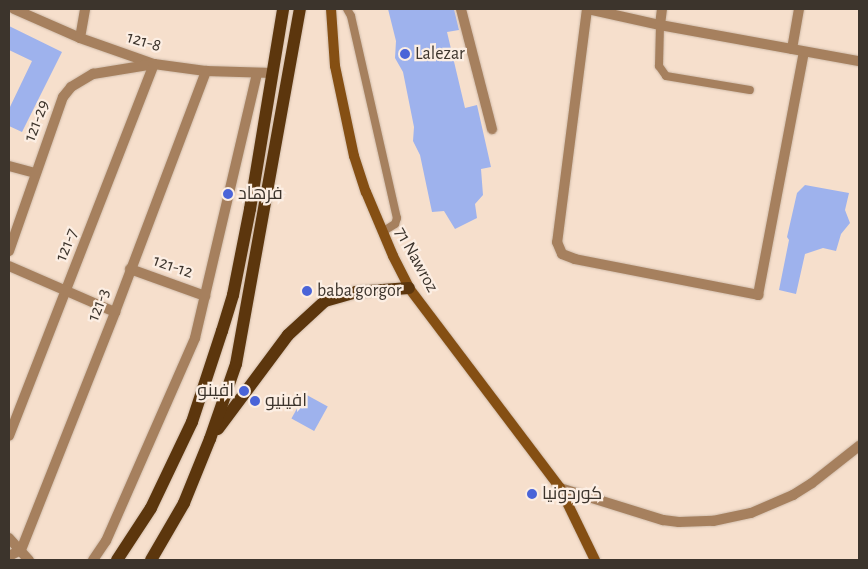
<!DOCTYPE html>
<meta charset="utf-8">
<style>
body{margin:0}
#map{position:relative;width:868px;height:569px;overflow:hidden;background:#f6dfcc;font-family:"Alegreya Sans",Cairo,sans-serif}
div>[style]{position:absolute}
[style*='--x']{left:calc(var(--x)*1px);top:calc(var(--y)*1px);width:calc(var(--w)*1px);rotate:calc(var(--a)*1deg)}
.building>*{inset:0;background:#9eb2ed;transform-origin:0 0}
.roads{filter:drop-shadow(0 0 1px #d1bdac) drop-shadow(0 0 1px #d1bdac)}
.service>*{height:8px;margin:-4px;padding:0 4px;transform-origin:4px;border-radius:4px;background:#a6805e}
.minor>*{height:10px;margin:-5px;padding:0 5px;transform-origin:5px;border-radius:5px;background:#a6805e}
.tertiary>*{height:10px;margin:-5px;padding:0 5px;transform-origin:5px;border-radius:5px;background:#a6805e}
.secondary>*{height:10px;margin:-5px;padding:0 5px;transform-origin:5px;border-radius:5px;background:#854f13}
.primary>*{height:12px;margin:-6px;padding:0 6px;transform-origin:6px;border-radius:6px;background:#5c360d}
.dots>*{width:14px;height:14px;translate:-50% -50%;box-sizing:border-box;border:2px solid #fceee3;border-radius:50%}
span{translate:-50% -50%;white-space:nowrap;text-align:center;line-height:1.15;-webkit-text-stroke:4.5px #fceee3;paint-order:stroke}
.street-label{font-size:18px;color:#3c342c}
.poi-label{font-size:18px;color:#3c342c}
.left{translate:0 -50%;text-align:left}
.right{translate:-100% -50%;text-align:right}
.frame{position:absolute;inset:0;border:10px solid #3c342c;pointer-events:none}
</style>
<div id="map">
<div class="building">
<i style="clip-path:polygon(388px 9px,454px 9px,459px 30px,447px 32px,465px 108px,477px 105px,491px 167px,481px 169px,483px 195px,475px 204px,477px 218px,455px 229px,444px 211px,432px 212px,420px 155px,413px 141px,414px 127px,403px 72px,395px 58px,396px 41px)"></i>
<i style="clip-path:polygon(9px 26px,62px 52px,22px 132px,9px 126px,9px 109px,32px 61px,9px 50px)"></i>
<i style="clip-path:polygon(805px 185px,849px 193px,845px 210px,850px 223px,841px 234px,836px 251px,823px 248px,805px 254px,796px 294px,779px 290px,789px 240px,787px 237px,797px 193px)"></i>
<i style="left:305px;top:394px;width:26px;height:28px;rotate:29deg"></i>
</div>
<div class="roads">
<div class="service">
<i style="--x:347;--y:9;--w:8;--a:60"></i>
<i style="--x:351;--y:16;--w:207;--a:77.2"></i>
<i style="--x:397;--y:218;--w:6;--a:108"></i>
<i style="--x:395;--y:224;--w:15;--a:148"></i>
<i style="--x:660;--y:25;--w:41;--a:91.4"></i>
<i style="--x:659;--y:66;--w:12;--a:55"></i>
<i style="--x:666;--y:76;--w:85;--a:9.5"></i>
</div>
<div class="minor">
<i style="--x:14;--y:9;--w:72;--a:23.7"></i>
<i style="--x:80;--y:38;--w:78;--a:19.4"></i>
<i style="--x:154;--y:64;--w:52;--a:7.7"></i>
<i style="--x:206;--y:71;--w:67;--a:1.7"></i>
<i style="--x:461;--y:9;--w:124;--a:75.5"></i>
<i style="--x:587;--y:9;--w:235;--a:97.3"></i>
<i style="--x:557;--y:242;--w:13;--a:67"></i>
<i style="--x:562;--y:254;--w:14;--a:21"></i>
<i style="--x:575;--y:259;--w:187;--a:11.1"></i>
<i style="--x:758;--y:295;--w:247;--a:-79.3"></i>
<i style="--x:660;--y:25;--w:16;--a:-83"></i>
<i style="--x:80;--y:38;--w:29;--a:-80"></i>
<i style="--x:792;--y:49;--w:41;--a:-80.1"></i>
<i style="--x:9;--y:166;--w:27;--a:15"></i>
<i style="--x:9;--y:251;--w:163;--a:-70.7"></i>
<i style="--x:63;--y:97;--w:13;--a:-51"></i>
<i style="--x:71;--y:87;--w:26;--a:-31"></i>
<i style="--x:93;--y:74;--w:62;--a:-9.3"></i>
<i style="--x:154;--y:64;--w:399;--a:111.3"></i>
<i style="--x:9;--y:266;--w:116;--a:23.5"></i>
<i style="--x:130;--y:269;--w:80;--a:19.8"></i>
<i style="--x:9;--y:538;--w:30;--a:48"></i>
<i style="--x:9;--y:556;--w:13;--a:-27"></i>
<i style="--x:21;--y:550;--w:256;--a:-68.4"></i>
<i style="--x:115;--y:312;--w:258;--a:-69.3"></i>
<i style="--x:93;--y:560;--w:23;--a:-56"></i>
<i style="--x:106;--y:541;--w:222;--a:-66.3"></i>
<i style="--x:195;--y:338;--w:272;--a:-76.8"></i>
</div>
<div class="tertiary">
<i style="--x:588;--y:9;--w:74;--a:12.5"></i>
<i style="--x:660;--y:25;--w:202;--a:10.3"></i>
<i style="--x:560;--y:488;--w:108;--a:17.3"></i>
<i style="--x:663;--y:520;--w:16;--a:7"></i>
<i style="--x:679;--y:522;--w:34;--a:-2"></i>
<i style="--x:713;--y:521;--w:39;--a:-12"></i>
<i style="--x:751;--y:513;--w:46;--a:-23.2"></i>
<i style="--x:793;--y:495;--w:22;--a:-32"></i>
<i style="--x:812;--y:483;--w:60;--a:-38.2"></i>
</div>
<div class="secondary">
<i style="--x:331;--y:9;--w:57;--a:86"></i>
<i style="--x:335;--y:66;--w:92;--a:78.1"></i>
<i style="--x:354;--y:156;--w:38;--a:72"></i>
<i style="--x:366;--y:192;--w:69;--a:67.1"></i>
<i style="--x:393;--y:256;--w:36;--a:63"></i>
<i style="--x:409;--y:288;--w:251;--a:52.9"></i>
<i style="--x:560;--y:488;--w:80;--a:64.1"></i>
</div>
<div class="primary">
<i style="--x:218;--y:429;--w:117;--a:-53.3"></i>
<i style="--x:288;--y:335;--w:50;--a:-42.6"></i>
<i style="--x:325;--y:301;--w:32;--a:-16"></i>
<i style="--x:356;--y:292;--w:53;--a:-4.3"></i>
<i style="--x:117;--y:560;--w:62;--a:-56.8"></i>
<i style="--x:151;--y:508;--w:95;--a:-64.5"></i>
<i style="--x:192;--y:422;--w:96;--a:-71.8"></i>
<i style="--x:222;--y:331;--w:38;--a:-73"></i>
<i style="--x:233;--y:295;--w:88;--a:-78.8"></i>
<i style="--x:250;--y:209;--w:203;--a:-80.6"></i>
<i style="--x:151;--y:560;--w:66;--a:-59.9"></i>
<i style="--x:184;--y:503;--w:69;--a:-67.9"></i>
<i style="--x:210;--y:439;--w:79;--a:-70.9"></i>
<i style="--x:236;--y:364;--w:361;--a:-79.8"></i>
</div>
</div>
<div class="dots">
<i style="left:405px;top:54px;background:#4a64d8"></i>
<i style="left:228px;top:194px;background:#4a64d8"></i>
<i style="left:307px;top:291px;background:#4a64d8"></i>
<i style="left:244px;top:391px;background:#4a64d8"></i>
<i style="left:255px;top:401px;background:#4a64d8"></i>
<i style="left:532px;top:494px;background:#4a64d8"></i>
</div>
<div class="street-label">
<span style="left:144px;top:42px;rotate:17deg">121-8</span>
<span style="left:37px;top:121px;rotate:-69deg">121-29</span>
<span style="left:67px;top:245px;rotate:-68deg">121-7</span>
<span style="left:416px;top:260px;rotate:61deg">71 Nawroz</span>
<span style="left:173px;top:267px;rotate:19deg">121-12</span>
<span style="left:99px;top:305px;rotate:-69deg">121-3</span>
</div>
<div class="poi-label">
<span class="left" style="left:415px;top:54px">Lalezar</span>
<span class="left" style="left:238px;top:194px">فرهاد</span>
<span class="left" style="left:317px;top:291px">baba gorgor</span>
<span class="right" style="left:234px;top:391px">افينو</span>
<span class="left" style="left:265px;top:401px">افينيو</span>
<span class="left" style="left:542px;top:494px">كوردونيا</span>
</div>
<div class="frame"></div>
</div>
